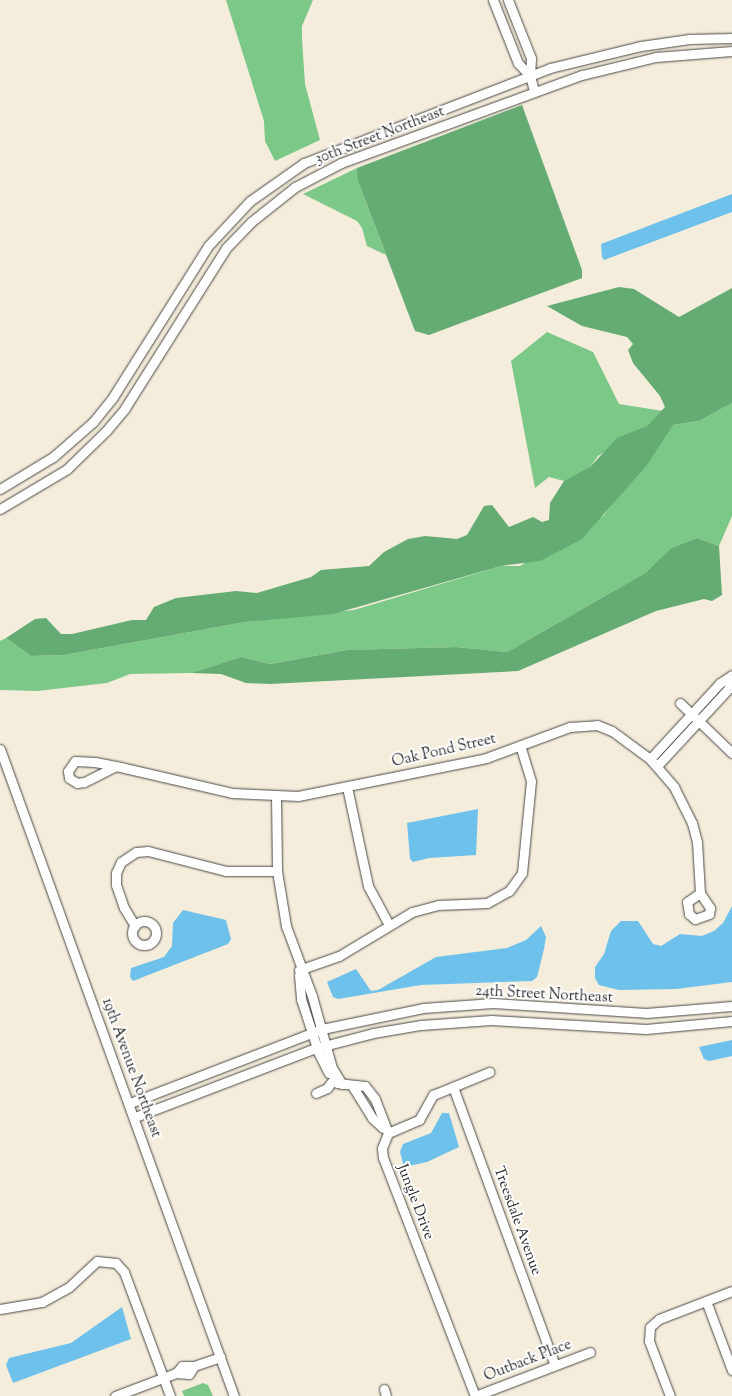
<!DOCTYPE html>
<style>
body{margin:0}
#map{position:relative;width:732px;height:1396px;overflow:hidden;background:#f5eddb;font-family:"Sorts Mill Goudy",serif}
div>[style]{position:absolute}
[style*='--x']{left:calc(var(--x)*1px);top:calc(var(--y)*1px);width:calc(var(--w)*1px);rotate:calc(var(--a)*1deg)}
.green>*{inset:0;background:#7bc888}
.forest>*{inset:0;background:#64ac74}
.water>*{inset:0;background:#6ec1ea}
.roads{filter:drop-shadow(0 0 1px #494845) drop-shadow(0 0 1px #494845)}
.minor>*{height:9px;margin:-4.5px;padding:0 4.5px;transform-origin:4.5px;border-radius:4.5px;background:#fff}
.minor>.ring{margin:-4.5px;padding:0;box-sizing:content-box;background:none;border:9px solid #fff;border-radius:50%}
span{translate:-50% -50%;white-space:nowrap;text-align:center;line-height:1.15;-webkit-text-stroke:4px #fff;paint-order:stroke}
.street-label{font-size:15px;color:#2b2b2b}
</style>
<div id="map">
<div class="green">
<i style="clip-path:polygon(226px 0,313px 0,302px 26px,302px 39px,305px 84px,320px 140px,275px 161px,265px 141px,264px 121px)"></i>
<i style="clip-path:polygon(357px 168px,359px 169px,358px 181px,386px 255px,367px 246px,362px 228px,357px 221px,303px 194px)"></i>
<i style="clip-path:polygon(547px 332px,593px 352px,619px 404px,663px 411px,647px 426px,598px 456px,590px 467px,577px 476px,564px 481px,549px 477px,535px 488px,511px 361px)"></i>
<i style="clip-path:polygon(732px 403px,732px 516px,719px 546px,697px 538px,671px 548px,645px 573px,507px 652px,456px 647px,347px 650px,270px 664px,241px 657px,191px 673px,130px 674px,107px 683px,37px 691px,0 690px,0 641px,6px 638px,31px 656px,64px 655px,245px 622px,354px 610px,501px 566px,520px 566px,603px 516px,673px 425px,699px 421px)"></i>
<i style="clip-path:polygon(203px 1383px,208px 1385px,213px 1396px,184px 1396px,182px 1391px)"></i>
</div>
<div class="forest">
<i style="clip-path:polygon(522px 105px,582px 270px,582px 278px,429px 335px,415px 331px,358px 181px,357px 168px)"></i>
<i style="clip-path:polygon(619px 287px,634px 289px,679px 317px,732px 288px,732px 403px,699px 421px,673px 425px,647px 465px,582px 539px,540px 561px,501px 566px,333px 614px,245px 622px,64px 655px,31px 656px,6px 638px,35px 619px,46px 618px,61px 634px,72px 634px,132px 620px,146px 620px,154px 607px,176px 598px,236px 591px,257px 593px,311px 577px,321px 570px,369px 566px,384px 552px,408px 539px,425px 536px,457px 539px,467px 535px,484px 506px,492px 505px,509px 527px,533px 517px,542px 522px,549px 520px,550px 503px,564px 481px,590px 467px,617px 438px,647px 426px,665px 407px,660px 396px,633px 363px,628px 350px,633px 344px,627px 337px,582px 326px,547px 306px)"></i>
<i style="clip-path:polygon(697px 538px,719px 546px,722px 595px,712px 601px,704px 599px,656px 611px,518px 671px,270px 684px,246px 683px,221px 674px,191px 673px,241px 657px,270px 664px,347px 650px,456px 647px,507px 652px,645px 573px,671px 548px)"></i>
</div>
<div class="water">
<i style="clip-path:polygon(732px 194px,732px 212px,604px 260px,602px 257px,601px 244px)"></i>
<i style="clip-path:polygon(478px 809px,476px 855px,429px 858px,413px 862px,410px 859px,407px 823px)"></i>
<i style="clip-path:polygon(732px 906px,732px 982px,676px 989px,619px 990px,599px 985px,595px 978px,595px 967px,604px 954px,611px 931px,621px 921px,638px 921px,653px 944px,661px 946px,680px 934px,702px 936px,714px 931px,723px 923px)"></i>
<i style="clip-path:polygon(183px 910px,226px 920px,231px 939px,228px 944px,133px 981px,130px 977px,131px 968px,164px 957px,172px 946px,173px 923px)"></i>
<i style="clip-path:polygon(541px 926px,546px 937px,544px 949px,537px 977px,532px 981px,421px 985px,338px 999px,333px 997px,327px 982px,356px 969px,371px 991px,378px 990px,436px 957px,507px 948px,526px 940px)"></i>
<i style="clip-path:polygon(732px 1040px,732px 1056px,709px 1061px,704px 1059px,699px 1047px)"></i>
<i style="clip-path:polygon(442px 1113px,449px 1113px,459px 1147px,427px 1162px,404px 1167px,400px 1152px,403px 1144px,431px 1133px)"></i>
<i style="clip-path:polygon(122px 1307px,131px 1339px,13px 1383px,6px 1365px,9px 1358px,71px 1343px)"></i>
</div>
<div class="roads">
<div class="minor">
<i style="--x:493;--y:0;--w:68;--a:68.4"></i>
<i style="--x:518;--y:63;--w:18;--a:47"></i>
<i style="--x:508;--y:0;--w:62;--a:68.4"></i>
<i style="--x:531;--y:58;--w:18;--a:93"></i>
<i style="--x:530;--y:76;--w:16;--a:75"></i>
<i style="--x:0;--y:489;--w:62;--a:-31.1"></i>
<i style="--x:53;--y:457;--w:53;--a:-41.2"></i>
<i style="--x:93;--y:422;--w:32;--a:-51"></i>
<i style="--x:113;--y:397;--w:178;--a:-57.8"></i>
<i style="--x:208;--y:246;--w:62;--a:-47"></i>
<i style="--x:250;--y:201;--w:66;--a:-35.1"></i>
<i style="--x:304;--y:163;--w:264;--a:-21.1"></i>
<i style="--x:550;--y:68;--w:94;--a:-13.6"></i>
<i style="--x:641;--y:46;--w:49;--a:-8.3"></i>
<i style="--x:689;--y:39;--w:43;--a:-1.3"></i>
<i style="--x:0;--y:509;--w:78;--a:-30.8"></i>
<i style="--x:67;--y:469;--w:54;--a:-44.3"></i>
<i style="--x:106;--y:431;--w:30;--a:-50"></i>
<i style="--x:125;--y:408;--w:189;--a:-57.7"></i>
<i style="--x:226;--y:248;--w:36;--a:-46"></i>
<i style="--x:251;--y:222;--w:56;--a:-38.5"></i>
<i style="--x:295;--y:187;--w:52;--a:-27.6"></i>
<i style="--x:341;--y:163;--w:257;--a:-20.1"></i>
<i style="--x:582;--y:75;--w:76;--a:-13.7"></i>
<i style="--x:656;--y:57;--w:76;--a:-4.5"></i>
<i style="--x:680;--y:703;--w:72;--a:43.9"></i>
<i style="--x:0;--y:749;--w:688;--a:70.12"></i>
<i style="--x:650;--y:759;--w:103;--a:-47.4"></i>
<i style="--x:720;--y:683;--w:14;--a:-34"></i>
<i style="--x:116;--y:766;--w:36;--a:153"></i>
<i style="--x:84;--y:782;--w:7;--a:172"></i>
<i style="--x:77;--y:783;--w:9;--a:-148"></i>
<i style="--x:69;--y:778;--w:7;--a:-98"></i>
<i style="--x:68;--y:771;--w:12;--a:-55"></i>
<i style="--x:75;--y:761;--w:20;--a:3"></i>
<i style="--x:95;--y:762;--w:21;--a:11"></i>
<i style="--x:116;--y:766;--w:119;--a:13.1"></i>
<i style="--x:232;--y:793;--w:66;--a:2.6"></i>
<i style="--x:298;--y:796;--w:192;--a:-11.4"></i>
<i style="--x:486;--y:758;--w:90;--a:-20.3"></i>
<i style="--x:570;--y:727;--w:27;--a:-4"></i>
<i style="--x:597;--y:725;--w:16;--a:22"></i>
<i style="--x:612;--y:731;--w:47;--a:36.4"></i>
<i style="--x:650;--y:759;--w:37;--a:49"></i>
<i style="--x:674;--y:787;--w:40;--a:63.4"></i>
<i style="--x:692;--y:823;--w:20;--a:75"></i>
<i style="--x:697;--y:842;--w:51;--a:86.6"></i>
<i style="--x:700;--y:893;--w:18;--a:56"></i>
<i style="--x:710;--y:908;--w:6;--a:99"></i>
<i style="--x:709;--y:914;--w:15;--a:160"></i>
<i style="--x:695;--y:919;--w:8;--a:-140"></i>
<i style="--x:689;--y:914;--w:12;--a:-99"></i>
<i style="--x:687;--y:902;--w:16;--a:-35"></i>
<i style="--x:657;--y:766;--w:106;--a:-47.3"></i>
<i style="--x:729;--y:688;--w:12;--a:-81"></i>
<i style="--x:347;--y:787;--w:101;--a:78"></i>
<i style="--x:368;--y:886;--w:44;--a:61.7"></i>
<i style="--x:276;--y:797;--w:74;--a:89.2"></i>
<i style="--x:277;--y:871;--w:56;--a:80.7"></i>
<i style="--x:286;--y:926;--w:75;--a:69.6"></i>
<i style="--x:312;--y:996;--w:75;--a:74.5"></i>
<i style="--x:332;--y:1068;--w:19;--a:58"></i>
<i class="ring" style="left:132px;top:921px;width:15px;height:15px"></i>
<i style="--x:135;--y:926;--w:21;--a:-121"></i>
<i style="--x:124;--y:908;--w:24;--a:-109"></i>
<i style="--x:116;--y:885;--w:12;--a:-90"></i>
<i style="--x:116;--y:873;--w:12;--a:-66"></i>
<i style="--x:121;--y:862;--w:18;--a:-34"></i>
<i style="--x:136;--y:852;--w:12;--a:-5"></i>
<i style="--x:148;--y:851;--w:81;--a:14.4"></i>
<i style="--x:226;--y:871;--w:51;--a:0"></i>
<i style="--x:299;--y:970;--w:42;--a:-19.3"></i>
<i style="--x:339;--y:956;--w:85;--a:-31.1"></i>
<i style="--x:412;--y:912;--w:27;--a:-15"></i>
<i style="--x:438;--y:905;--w:49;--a:-2.3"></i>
<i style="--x:487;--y:903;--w:25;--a:-29"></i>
<i style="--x:509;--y:891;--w:22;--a:-54"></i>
<i style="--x:522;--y:873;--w:92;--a:-84.4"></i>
<i style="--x:531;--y:781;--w:37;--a:-107"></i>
<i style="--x:299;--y:975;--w:24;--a:85"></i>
<i style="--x:301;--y:999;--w:52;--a:71.9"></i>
<i style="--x:316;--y:1048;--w:28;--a:63"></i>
<i style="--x:337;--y:1083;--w:28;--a:6"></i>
<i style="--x:365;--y:1086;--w:16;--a:52"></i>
<i style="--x:375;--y:1099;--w:36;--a:69"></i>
<i style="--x:353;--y:1087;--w:36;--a:58"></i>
<i style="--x:372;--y:1118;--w:15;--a:42"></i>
<i style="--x:453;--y:1087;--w:296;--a:69.9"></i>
<i style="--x:316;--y:1093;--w:12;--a:-24"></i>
<i style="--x:327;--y:1088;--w:10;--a:-53"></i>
<i style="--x:130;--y:1103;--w:206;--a:-21.1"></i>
<i style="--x:322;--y:1029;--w:103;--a:-11.7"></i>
<i style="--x:423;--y:1008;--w:70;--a:-4.1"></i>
<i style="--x:493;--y:1003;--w:153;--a:3.7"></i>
<i style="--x:646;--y:1013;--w:86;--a:-4.7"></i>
<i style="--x:135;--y:1117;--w:194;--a:-20.9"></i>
<i style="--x:316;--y:1048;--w:59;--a:-14.7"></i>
<i style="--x:373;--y:1033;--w:49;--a:-9.5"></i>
<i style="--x:421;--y:1025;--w:70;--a:-4.1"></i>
<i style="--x:491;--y:1020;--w:155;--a:3.3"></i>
<i style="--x:646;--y:1029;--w:86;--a:-5.3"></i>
<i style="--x:706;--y:1301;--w:74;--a:69.4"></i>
<i style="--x:0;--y:1309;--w:43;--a:-9.5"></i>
<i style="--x:42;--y:1302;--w:31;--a:-29"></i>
<i style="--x:69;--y:1287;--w:38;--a:-43"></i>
<i style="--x:97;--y:1261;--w:19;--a:6"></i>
<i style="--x:116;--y:1263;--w:12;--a:48"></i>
<i style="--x:124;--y:1272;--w:132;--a:69.6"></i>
<i style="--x:176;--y:1373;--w:13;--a:4"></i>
<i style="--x:189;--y:1374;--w:9;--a:-58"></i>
<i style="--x:384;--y:1389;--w:7;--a:74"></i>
<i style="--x:115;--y:1396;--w:65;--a:-20.7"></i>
<i style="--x:176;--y:1373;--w:9;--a:-49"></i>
<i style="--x:182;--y:1366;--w:12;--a:0"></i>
<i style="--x:194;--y:1366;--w:28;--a:-19"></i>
<i style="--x:475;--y:1396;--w:255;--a:-111.1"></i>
<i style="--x:383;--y:1158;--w:10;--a:-96"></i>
<i style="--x:382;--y:1148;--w:16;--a:-68"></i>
<i style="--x:388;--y:1133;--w:34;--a:-23"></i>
<i style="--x:419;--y:1120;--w:29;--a:-61"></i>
<i style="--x:433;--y:1095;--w:61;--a:-22.3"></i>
<i style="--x:475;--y:1396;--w:123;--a:-20.9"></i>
<i style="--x:670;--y:1396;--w:59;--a:-110.9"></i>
<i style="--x:649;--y:1341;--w:14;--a:-86"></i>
<i style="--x:650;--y:1327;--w:12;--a:-42"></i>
<i style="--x:659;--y:1319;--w:78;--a:-21"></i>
</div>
</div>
<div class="street-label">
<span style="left:380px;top:136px;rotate:-21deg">30th Street Northeast</span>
<span style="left:444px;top:751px;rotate:-13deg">Oak Pond Street</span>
<span style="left:544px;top:995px;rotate:3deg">24th Street Northeast</span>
<span style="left:131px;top:1068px;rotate:70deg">19th Avenue Northeast</span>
<span style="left:415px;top:1202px;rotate:69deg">Jungle Drive</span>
<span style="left:517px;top:1221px;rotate:70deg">Treesdale Avenue</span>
<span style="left:528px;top:1361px;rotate:-21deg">Outback Place</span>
</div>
</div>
